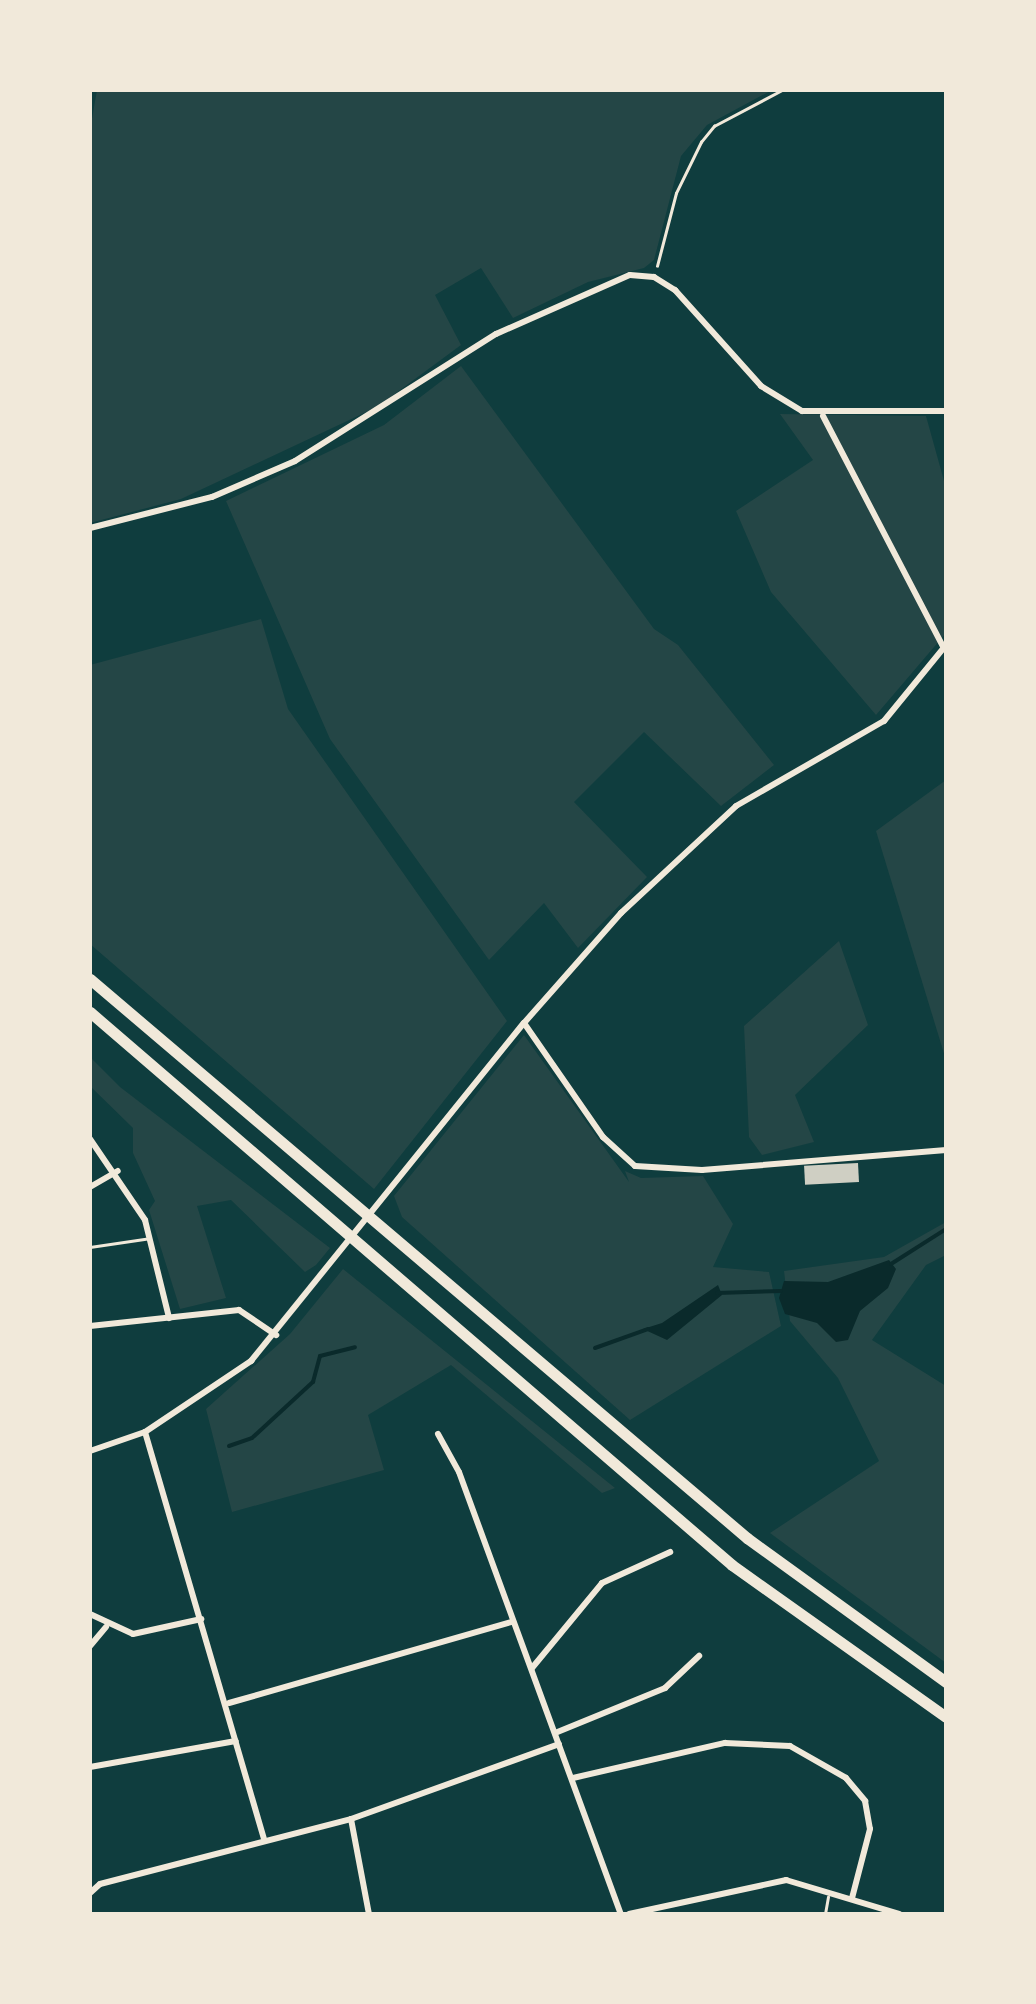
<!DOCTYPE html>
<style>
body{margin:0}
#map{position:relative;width:1036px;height:2004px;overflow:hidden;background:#0f3d3e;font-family:"Nunito Sans",sans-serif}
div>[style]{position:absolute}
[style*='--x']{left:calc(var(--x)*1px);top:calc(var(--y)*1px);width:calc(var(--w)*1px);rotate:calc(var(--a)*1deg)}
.green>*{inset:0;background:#244646}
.water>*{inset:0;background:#0a2a2b}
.stream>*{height:4px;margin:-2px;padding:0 2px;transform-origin:2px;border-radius:2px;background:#0a2a2b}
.building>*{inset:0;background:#cfcfc3;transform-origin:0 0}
.path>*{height:2.5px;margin:-1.25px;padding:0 1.25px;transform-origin:1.25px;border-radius:1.25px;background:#f1e9da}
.service>*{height:2.5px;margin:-1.25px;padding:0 1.25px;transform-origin:1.25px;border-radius:1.25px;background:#f1e9da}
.minor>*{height:6px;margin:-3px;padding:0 3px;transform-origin:3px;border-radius:3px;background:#f1e9da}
.motorway>*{height:11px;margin:-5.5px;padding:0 5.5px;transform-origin:5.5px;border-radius:5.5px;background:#f1e9da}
span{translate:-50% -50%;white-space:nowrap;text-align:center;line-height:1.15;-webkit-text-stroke:9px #f1e9da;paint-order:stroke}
.frame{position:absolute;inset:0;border:92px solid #f1e9da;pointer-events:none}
</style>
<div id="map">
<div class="green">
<i style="clip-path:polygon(97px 90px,772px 90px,707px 125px,681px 156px,654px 260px,644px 268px,588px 282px,513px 318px,481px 268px,435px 295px,461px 345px,377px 407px,181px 499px,90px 523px,90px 130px)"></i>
<i style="clip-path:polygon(461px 366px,654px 629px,678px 645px,774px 765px,721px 806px,644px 732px,574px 802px,647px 877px,578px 948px,544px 903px,489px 960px,330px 739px,226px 501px,384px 425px)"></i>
<i style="clip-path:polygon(780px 414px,926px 416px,946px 488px,946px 633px,876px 715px,771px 592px,736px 511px,813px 460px)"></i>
<i style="clip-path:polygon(261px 619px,288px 709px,507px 1021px,374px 1189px,90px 944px,90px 665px)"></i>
<i style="clip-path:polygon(946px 780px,946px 1060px,876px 831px)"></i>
<i style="clip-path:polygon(839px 941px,868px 1025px,795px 1095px,814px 1142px,762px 1155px,749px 1137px,744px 1026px)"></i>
<i style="clip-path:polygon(524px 1035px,629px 1182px,625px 1171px,641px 1178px,703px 1176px,733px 1224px,713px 1267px,769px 1272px,781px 1326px,630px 1420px,402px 1217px,394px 1196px)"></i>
<i style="clip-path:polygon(90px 1057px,120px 1087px,330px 1248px,316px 1265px,305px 1272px,231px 1200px,197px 1206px,226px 1298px,180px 1309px,149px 1210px,155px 1201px,133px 1153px,133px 1128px,90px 1086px)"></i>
<i style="clip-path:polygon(946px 1222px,946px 1255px,926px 1265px,872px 1340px,946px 1386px,946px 1663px,770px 1533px,879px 1461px,838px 1378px,790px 1321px,784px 1271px,884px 1257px)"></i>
<i style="clip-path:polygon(343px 1269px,615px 1488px,602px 1493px,451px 1365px,368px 1415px,384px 1470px,232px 1512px,206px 1409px,290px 1334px)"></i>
</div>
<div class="water">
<i style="clip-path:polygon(889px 1260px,896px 1269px,888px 1288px,860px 1311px,848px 1340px,836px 1342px,817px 1323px,785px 1314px,779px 1298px,784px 1281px,828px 1282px)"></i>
<i style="clip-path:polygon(718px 1285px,722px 1295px,667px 1340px,643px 1329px,662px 1323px)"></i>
</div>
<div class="stream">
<i style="--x:891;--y:1264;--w:65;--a:-32.5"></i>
<i style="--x:717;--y:1293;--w:64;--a:-1.8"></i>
<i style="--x:595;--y:1348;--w:56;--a:-19.7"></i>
<i style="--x:229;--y:1446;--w:24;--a:-19"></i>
<i style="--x:252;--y:1438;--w:83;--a:-42.6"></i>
<i style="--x:313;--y:1382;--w:27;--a:-75"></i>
<i style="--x:320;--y:1356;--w:36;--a:-14"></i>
</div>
<div class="building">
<i style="left:858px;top:1163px;width:19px;height:54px;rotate:87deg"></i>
</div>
<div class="path">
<i style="--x:657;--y:266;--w:75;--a:-75.4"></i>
<i style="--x:676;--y:193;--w:57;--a:-63.9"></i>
<i style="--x:701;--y:142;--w:21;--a:-51"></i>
<i style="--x:714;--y:126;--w:77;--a:-27.9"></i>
</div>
<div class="service">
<i style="--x:90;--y:1247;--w:56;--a:-8.3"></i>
<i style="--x:825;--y:1914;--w:17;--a:-80"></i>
</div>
<div class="minor">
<i style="--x:823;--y:416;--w:260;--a:62.5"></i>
<i style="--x:90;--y:528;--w:126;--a:-14.3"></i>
<i style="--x:212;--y:497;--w:90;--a:-23.4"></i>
<i style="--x:295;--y:461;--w:238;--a:-32.3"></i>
<i style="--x:496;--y:334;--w:146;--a:-23.8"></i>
<i style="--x:630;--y:275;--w:24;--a:5"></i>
<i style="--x:654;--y:277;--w:25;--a:32"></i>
<i style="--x:675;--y:290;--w:129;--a:48.1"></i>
<i style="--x:761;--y:386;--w:48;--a:31.4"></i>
<i style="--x:802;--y:411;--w:144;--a:0"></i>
<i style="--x:524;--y:1023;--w:139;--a:55.3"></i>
<i style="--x:603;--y:1137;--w:43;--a:42.2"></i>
<i style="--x:635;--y:1166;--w:67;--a:3.4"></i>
<i style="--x:702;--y:1170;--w:245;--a:-4.7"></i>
<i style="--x:90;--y:1139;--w:98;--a:55.8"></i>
<i style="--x:145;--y:1220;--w:101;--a:76.2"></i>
<i style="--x:90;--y:1187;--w:32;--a:-30"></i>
<i style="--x:90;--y:1326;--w:150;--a:-6.1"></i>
<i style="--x:239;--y:1310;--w:45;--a:34"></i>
<i style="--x:145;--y:1432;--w:423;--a:73.7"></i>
<i style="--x:438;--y:1434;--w:43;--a:61.1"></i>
<i style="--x:459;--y:1472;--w:471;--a:69.9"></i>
<i style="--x:90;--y:1451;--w:58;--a:-19.1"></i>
<i style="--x:145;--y:1432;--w:128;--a:-33.8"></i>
<i style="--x:251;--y:1361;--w:434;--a:-51.1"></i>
<i style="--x:524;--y:1023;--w:147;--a:-48.6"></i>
<i style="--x:621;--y:913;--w:157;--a:-42.9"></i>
<i style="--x:736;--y:806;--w:171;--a:-29.9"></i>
<i style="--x:884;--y:721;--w:98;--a:-50.8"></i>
<i style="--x:90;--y:1614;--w:47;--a:24.9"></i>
<i style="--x:133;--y:1634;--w:70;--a:-12.4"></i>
<i style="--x:90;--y:1646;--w:25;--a:-50"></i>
<i style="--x:532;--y:1668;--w:110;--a:-50.5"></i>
<i style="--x:602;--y:1583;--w:75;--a:-24.5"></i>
<i style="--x:229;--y:1703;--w:294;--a:-16"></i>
<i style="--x:555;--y:1733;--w:119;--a:-22.2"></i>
<i style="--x:665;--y:1688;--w:47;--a:-43.3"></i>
<i style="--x:90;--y:1767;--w:148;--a:-10.1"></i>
<i style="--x:573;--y:1778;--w:156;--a:-13"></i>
<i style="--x:725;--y:1743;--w:65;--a:2.6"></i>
<i style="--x:790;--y:1746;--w:64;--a:29.7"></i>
<i style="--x:846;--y:1778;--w:30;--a:50"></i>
<i style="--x:865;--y:1801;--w:28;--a:80"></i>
<i style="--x:870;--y:1829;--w:71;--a:104.6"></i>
<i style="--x:351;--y:1819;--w:97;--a:79.3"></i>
<i style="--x:90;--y:1893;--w:13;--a:-42"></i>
<i style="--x:100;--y:1884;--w:259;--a:-14.5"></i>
<i style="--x:351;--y:1819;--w:221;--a:-19.8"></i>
<i style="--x:629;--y:1914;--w:161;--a:-12.2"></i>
<i style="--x:786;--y:1880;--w:118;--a:16.7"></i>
</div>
<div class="motorway">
<i style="--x:90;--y:979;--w:863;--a:40.39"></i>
<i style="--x:747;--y:1538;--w:246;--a:35.9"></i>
<i style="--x:90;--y:1012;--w:847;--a:40.74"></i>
<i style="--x:732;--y:1565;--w:262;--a:35.4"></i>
</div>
<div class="frame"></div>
</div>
